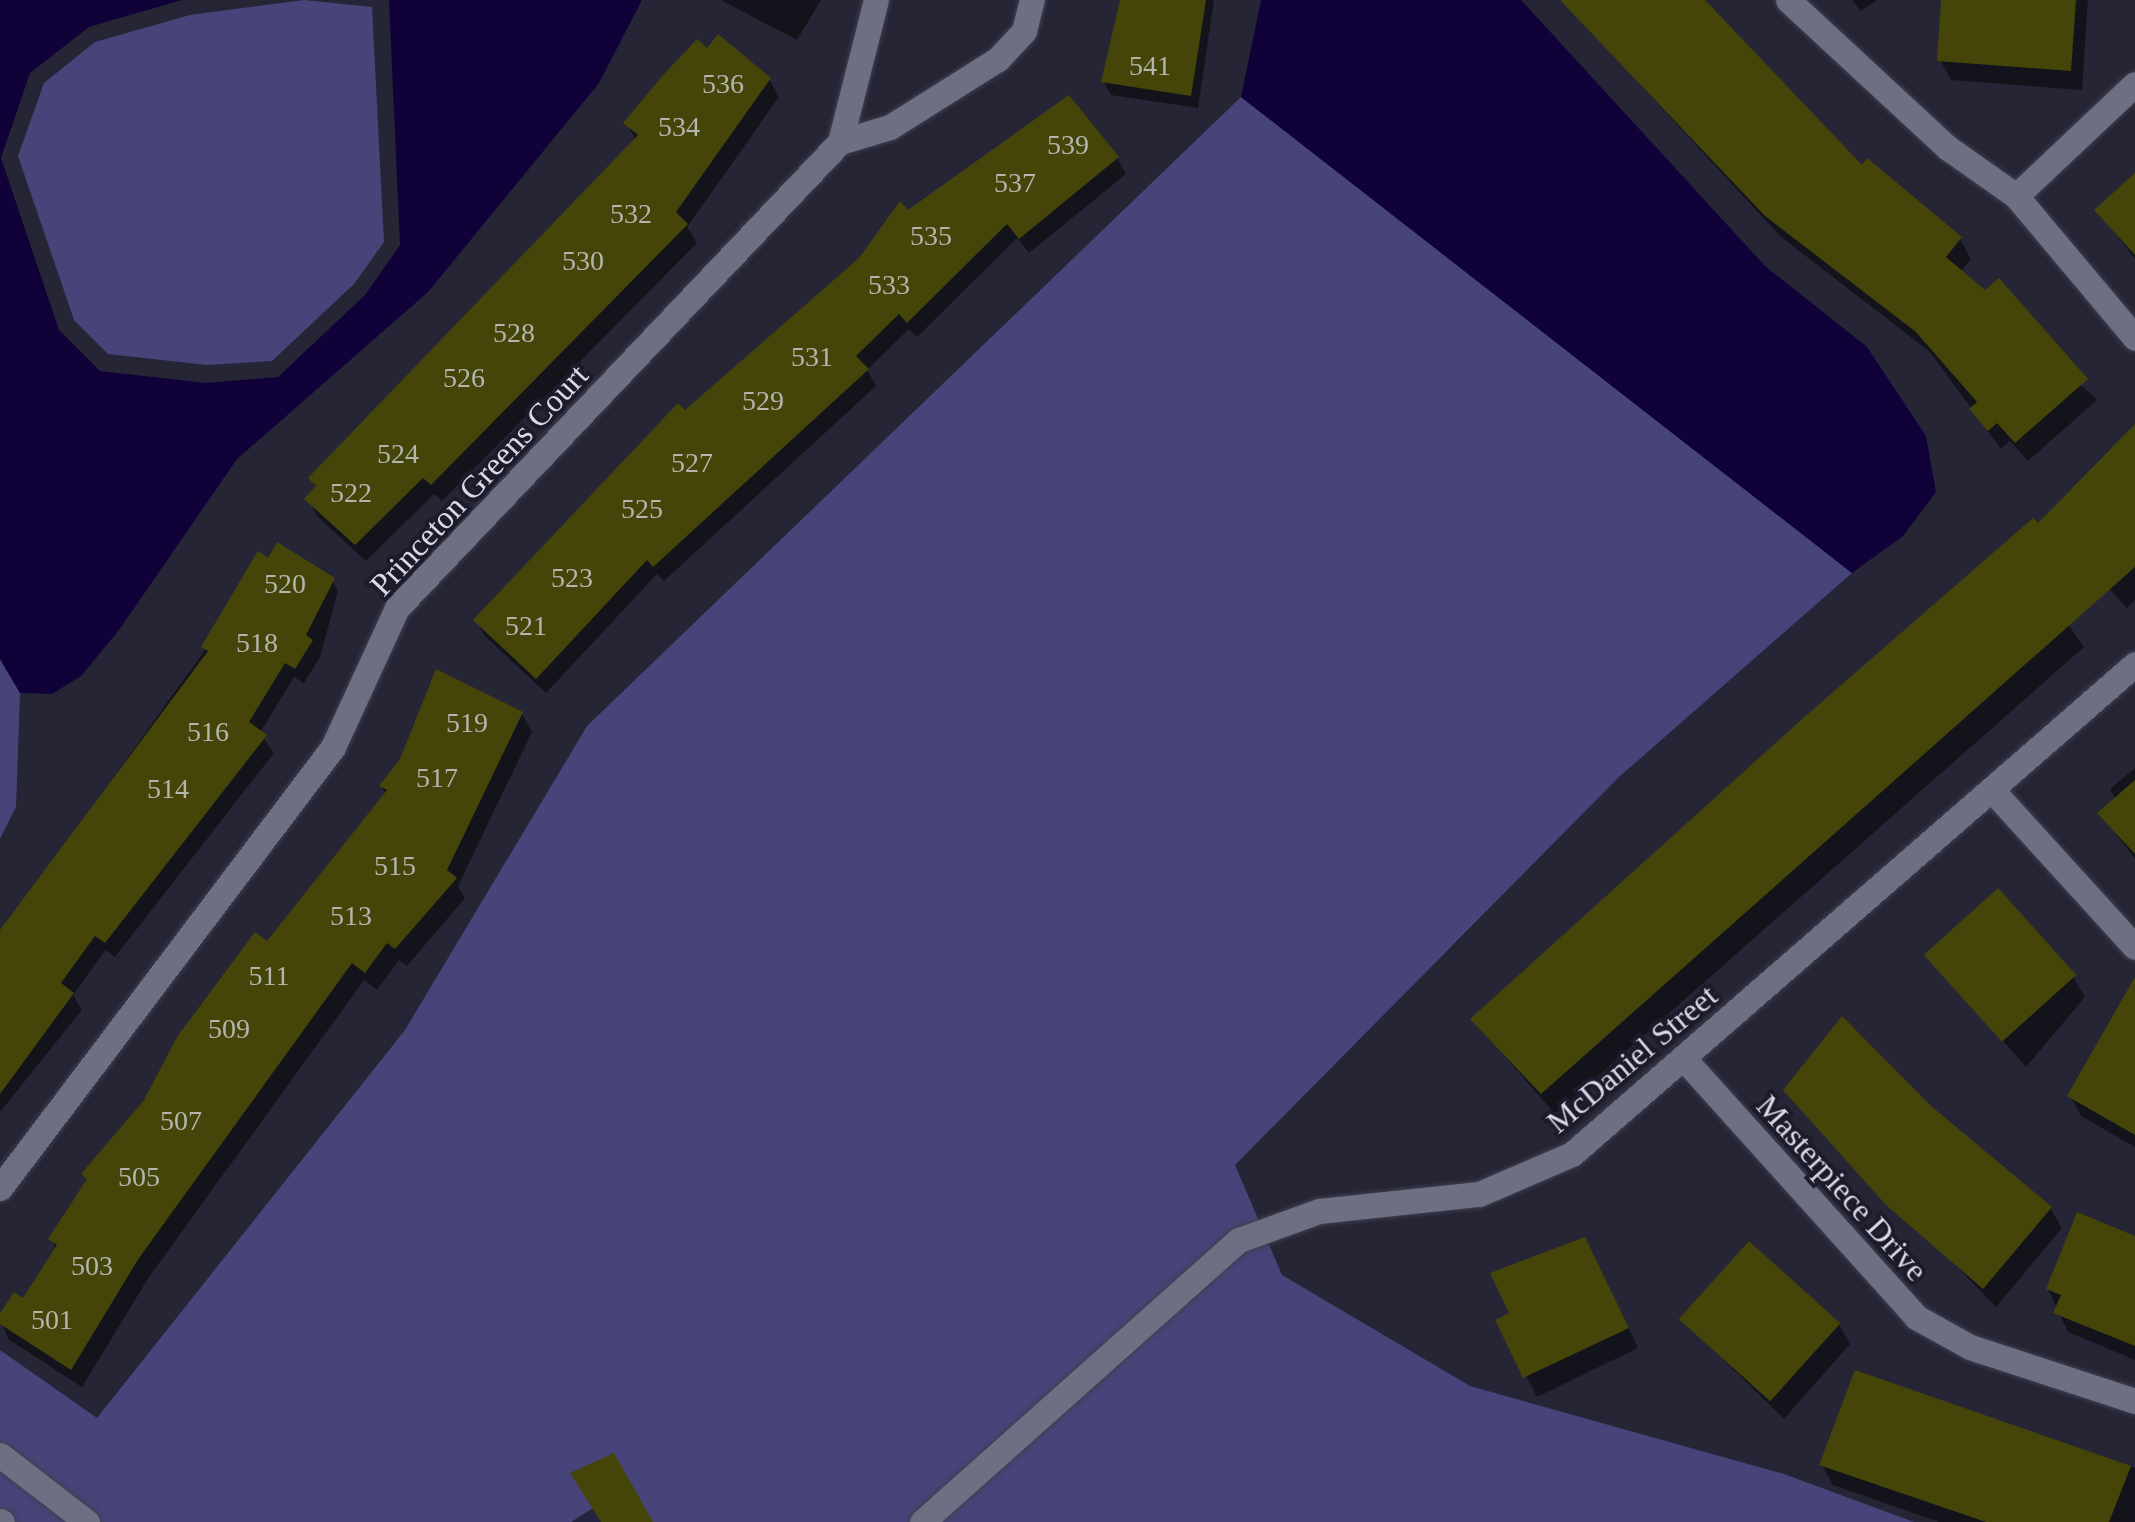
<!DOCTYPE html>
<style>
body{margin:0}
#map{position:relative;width:2135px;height:1522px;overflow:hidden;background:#252536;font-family:Georgia,serif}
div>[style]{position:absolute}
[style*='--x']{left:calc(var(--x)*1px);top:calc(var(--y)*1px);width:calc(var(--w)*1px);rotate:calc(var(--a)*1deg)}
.green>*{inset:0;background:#474479}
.water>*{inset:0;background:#100238}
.shadow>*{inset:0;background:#0007}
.building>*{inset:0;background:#454509;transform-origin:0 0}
.roads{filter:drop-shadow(0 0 2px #3f3f4d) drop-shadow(0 0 2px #3f3f4d)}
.street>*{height:25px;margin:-12.5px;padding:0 12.5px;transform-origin:12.5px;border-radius:12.5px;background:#6f6f84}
span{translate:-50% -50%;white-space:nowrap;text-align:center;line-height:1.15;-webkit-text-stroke:8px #1c1b2c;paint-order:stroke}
.number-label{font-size:28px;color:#b4b5ae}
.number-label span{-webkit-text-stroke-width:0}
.street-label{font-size:32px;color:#d9dae5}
</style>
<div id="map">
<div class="green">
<i style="clip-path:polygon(304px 0,372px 7px,384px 242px,354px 284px,272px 361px,207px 365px,108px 354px,74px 320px,18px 156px,44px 83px,95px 42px,190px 15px)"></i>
<i style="clip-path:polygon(1241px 97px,1852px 573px,1619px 777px,1235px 1165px,1282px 1275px,1470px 1386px,1784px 1474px,1914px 1522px,0 1522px,0 1350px,97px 1418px,405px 1030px,587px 726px)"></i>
<i style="clip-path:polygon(0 659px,20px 693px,16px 807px,0 839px)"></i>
</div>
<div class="water">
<i style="clip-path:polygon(0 0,182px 0,89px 27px,30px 73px,1px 158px,59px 330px,100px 371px,206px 383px,278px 377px,365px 295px,400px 245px,389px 0,642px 0,599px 83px,428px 292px,237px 459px,119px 630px,81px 676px,52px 694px,20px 693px,0 659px)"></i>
<i style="clip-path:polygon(1261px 0,1521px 0,1765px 266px,1867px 347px,1926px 436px,1936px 492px,1903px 536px,1852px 573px,1241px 97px)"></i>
</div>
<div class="shadow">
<i style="clip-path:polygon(721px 0,821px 0,797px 40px)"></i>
<i style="clip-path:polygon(1123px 0,1214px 0,1198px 108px,1111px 95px,1104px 82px)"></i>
<i style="clip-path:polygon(1562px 0,1702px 0,1863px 168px,1960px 239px,1971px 259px,1960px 273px,2097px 400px,2028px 461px,2010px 441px,2001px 449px,1930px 352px,1780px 236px)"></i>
<i style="clip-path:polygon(1852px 0,1877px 0,1861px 11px)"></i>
<i style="clip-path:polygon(1944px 0,2088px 0,2082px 90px,1951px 80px,1940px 60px)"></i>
<i style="clip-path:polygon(708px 51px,769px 79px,779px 97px,687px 227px,697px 243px,442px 501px,434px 494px,366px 561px,318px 517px,308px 500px,317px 489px,311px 479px,636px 140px,626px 123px)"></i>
<i style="clip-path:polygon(1117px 158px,1126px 174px,1029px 253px,1017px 238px,917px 337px,909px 329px,867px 370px,876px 386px,664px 581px,657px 574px,546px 693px,485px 636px,476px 620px,685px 414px,861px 260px)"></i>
<i style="clip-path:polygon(2135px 176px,2135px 259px,2097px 210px)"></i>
<i style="clip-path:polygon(2135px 427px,2135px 600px,2127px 608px,2097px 576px,2059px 611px,2084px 647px,1555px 1114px,1473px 1020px,2038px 527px)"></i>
<i style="clip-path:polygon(269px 561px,329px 575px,338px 591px,320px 657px,304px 683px,294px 677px,260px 733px,274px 753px,115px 957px,105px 950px,73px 995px,82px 1010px,0 1112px,0 935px)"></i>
<i style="clip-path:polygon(522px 714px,532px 732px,458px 886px,465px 898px,407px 966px,399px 960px,377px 990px,364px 980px,149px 1277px,82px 1387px,8px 1339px,0 1317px,24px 1302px,57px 1250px,51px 1239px,88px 1182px,84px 1175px,386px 795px,382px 787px)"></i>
<i style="clip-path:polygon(2135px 768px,2135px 859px,2101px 814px,2116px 800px,2110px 789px)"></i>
<i style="clip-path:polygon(1928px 956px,2073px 977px,2085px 997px,2026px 1067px)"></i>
<i style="clip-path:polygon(2135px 1022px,2135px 1147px,2081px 1116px,2070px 1096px)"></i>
<i style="clip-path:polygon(1786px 1090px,1930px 1108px,2050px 1208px,2062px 1228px,1996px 1307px)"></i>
<i style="clip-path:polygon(2135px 1239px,2135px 1360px,2068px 1332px,2048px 1289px)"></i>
<i style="clip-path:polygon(1596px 1260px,1638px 1348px,1537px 1397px,1498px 1321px)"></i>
<i style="clip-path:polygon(1682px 1319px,1839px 1324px,1850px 1344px,1784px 1419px)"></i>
<i style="clip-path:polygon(1856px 1374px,2135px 1468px,2135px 1522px,1939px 1522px,1833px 1485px,1822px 1465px)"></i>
<i style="clip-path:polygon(593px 1508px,651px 1522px,571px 1522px)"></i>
</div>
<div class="building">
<i style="clip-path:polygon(1120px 0,1206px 0,1191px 96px,1101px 82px)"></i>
<i style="clip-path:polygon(1560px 0,1705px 0,1862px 165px,1867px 158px,1962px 237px,1946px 257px,1985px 290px,1999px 278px,2088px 379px,2015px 443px,1997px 423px,1988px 431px,1969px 409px,1977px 402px,1916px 332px,1765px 216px)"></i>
<i style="clip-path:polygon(1941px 0,2076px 0,2071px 71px,1937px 61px)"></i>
<i style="clip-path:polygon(718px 34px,771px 78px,676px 212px,688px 224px,431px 485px,423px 478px,355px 545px,304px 499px,316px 486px,308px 478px,638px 135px,623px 123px,665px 73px,697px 39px,707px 48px)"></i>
<i style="clip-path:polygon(1069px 95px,1119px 157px,1019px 239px,1007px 224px,907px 323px,899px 314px,856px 356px,869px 369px,653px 567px,647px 560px,536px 679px,473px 620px,678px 403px,685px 410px,859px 258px,900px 201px,908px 210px)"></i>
<i style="clip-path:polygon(2135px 173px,2135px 255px,2094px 210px)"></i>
<i style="clip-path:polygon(2135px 424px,2135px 567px,1541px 1094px,1470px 1019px,1801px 720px,2033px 518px,2038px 523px)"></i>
<i style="clip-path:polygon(277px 542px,335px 578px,306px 635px,313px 640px,295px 669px,285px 663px,249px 722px,267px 735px,105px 943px,95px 936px,61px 983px,74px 993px,0 1094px,0 930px,208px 651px,201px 647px,258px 551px,268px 558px)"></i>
<i style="clip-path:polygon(436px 669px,523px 712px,447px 870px,457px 878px,395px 949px,387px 943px,365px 973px,352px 963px,139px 1258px,71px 1370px,0 1324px,0 1313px,14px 1292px,23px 1298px,57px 1245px,48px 1239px,87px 1179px,81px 1174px,144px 1100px,177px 1037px,255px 932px,267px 941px,387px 790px,379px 786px,400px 759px)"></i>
<i style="clip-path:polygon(2135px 780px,2135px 854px,2097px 813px)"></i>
<i style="left:1998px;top:888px;width:117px;height:100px;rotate:48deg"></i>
<i style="clip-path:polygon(2135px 977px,2135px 1135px,2067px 1096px)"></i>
<i style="clip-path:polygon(1842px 1016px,1931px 1106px,2052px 1207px,1983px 1289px,1886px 1205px,1783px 1090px)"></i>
<i style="clip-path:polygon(2077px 1212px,2135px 1236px,2135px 1346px,2053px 1313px,2061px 1295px,2046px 1289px)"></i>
<i style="clip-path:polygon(1585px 1237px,1629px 1328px,1523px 1378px,1495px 1320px,1509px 1313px,1490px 1273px)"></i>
<i style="left:1749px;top:1241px;width:123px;height:105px;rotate:42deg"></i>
<i style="clip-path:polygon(1855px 1370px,2131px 1466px,2109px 1522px,1986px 1522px,1819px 1465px)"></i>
<i style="clip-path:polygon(614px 1453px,653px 1522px,601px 1522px,570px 1473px)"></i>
</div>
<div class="roads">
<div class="street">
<i style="--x:1788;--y:0;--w:218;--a:42.8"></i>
<i style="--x:1948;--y:148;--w:83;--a:35.2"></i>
<i style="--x:2016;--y:196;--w:185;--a:50"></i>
<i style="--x:840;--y:142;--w:52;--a:-16.7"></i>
<i style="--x:890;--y:127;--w:128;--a:-32.2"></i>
<i style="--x:998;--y:59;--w:38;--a:-47"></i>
<i style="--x:1024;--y:31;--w:32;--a:-76"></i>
<i style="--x:2016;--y:196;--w:163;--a:-43.3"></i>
<i style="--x:1992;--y:790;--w:212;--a:47.7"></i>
<i style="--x:1685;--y:1060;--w:346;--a:48"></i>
<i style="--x:1916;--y:1317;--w:62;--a:29.1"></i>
<i style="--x:1970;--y:1347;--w:174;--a:18.1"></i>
<i style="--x:0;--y:1188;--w:553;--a:-52.94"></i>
<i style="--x:333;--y:747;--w:153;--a:-65.3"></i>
<i style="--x:397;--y:608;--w:643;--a:-46.45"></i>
<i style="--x:840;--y:142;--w:146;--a:-75.8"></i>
<i style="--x:0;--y:1455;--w:110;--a:37.6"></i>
<i style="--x:0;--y:1521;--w:2;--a:27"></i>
<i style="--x:922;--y:1522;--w:424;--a:-41.7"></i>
<i style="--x:1239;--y:1240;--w:85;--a:-19.9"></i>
<i style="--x:1319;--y:1211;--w:161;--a:-6.1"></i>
<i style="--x:1479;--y:1194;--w:101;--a:-23.3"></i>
<i style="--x:1572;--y:1154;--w:746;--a:-41.03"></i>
</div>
</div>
<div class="number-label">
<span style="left:1150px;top:66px">541</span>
<span style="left:723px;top:84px">536</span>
<span style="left:679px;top:127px">534</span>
<span style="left:1068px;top:145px">539</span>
<span style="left:1015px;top:183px">537</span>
<span style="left:631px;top:214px">532</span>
<span style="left:931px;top:236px">535</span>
<span style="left:583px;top:261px">530</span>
<span style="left:889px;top:285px">533</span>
<span style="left:514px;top:333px">528</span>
<span style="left:812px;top:357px">531</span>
<span style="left:464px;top:378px">526</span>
<span style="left:763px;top:401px">529</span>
<span style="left:398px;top:454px">524</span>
<span style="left:692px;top:463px">527</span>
<span style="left:351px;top:493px">522</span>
<span style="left:642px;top:509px">525</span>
<span style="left:572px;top:578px">523</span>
<span style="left:285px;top:584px">520</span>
<span style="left:526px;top:626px">521</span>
<span style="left:257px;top:643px">518</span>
<span style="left:467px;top:723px">519</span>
<span style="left:208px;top:732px">516</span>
<span style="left:437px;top:778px">517</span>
<span style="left:168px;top:789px">514</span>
<span style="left:395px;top:866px">515</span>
<span style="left:351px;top:916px">513</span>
<span style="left:269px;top:976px">511</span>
<span style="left:229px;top:1029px">509</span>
<span style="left:181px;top:1121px">507</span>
<span style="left:139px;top:1177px">505</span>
<span style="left:92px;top:1266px">503</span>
<span style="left:52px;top:1320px">501</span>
</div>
<div class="street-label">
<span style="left:479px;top:480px;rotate:-47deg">Princeton Greens Court</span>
<span style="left:1632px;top:1059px;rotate:-40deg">McDaniel Street</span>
<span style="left:1842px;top:1188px;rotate:48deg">Masterpiece Drive</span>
</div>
</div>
